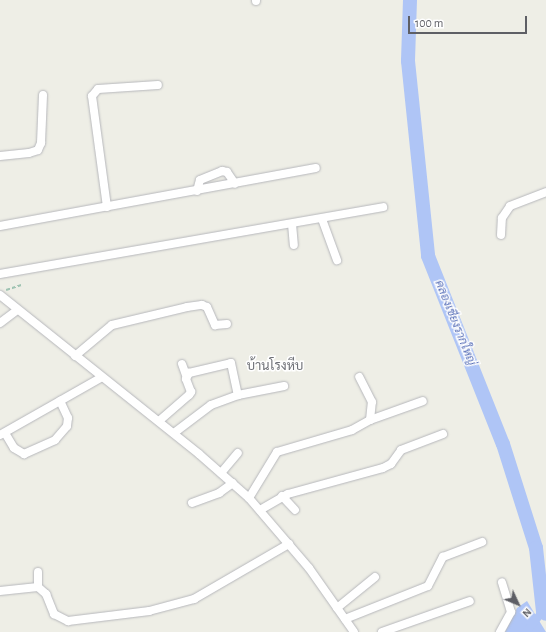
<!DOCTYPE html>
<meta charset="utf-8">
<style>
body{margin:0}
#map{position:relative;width:546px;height:632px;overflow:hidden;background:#eeeee6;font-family:"Alegreya Sans",Sarabun,sans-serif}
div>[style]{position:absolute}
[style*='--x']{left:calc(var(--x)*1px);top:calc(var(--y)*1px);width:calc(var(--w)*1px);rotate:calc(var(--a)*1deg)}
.water>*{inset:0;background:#afc5f6}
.canal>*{height:8px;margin:-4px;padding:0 4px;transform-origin:4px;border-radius:4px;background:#afc5f6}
.river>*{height:14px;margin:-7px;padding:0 7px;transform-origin:7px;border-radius:7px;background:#afc5f6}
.path>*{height:1.5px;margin-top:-0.75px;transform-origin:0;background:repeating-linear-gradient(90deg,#9fc3b2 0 4px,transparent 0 6px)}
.roads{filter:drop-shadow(0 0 1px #b6b7bb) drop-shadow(0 0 1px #b6b7bb)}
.minor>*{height:8px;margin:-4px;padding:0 4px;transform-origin:4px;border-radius:4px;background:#fff}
span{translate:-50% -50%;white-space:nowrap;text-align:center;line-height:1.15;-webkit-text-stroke:3px #fff;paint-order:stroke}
.water-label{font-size:12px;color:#546cb7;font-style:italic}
.quarter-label{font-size:13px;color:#6f7177}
.north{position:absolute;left:498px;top:584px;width:40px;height:40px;-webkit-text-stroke:3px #fff;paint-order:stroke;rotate:134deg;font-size:11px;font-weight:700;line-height:16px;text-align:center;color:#5e5f65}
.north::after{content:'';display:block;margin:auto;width:14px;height:18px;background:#5e5f65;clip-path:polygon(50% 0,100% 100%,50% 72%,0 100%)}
.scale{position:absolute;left:408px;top:16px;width:119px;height:18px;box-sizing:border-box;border:2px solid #5e5f65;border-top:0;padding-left:5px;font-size:12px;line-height:14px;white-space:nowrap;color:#5e5f65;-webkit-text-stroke:3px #fff;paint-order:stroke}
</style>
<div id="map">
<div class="water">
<i style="clip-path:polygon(527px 601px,546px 632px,505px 632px,517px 608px)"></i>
</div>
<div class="canal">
<i style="--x:526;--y:632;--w:27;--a:-51"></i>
</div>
<div class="river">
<i style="--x:410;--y:0;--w:61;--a:91.9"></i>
<i style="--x:408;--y:61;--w:196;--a:84.1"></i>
<i style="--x:428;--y:256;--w:202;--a:68.3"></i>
<i style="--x:503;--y:444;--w:109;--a:72.4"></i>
<i style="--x:536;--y:548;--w:63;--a:83.7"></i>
<i style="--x:543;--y:611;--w:4;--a:45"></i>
</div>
<div class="path">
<i style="--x:6;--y:290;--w:16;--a:-18"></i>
</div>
<div class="roads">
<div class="minor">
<i style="--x:256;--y:0;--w:1;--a:90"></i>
<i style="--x:0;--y:156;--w:29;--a:-6"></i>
<i style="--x:29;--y:153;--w:9;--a:-18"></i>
<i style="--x:38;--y:150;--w:8;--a:-67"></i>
<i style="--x:41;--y:143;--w:48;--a:-87.6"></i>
<i style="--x:197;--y:191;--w:11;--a:-75"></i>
<i style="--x:200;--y:180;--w:24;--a:-22"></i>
<i style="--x:222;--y:171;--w:5;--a:11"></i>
<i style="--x:227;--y:172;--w:14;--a:56"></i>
<i style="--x:107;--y:207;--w:112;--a:-97.7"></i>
<i style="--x:92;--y:96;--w:9;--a:-49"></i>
<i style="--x:98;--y:89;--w:60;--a:-3.8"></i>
<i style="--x:322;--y:219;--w:44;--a:69.9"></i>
<i style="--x:292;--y:224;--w:21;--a:85"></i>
<i style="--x:0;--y:226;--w:321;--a:-10.4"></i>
<i style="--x:501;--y:235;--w:17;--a:-87"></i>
<i style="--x:502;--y:218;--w:14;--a:-56"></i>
<i style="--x:510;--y:206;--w:39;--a:-21"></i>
<i style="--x:0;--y:274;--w:389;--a:-9.9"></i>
<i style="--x:0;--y:295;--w:255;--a:38.6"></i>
<i style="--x:199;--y:454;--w:67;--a:41.3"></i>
<i style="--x:249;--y:498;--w:92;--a:49.4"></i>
<i style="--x:309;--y:568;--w:78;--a:54.9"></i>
<i style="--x:0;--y:323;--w:21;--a:-37"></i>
<i style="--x:75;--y:356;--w:48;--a:-40"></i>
<i style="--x:112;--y:325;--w:77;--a:-13.5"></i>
<i style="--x:187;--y:307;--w:15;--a:-8"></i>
<i style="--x:202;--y:305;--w:5;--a:22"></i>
<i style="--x:207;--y:307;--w:20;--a:66"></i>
<i style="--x:215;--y:325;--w:12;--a:-5"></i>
<i style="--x:182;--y:364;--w:12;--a:70"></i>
<i style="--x:370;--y:420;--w:56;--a:-19.7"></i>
<i style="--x:159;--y:421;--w:40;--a:-41"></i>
<i style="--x:189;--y:395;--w:4;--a:-56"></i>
<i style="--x:191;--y:392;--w:14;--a:-111"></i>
<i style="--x:186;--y:379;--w:7;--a:-63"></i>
<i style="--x:189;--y:373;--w:43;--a:-13.4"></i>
<i style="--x:231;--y:363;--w:33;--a:78"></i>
<i style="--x:5;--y:433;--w:17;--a:59"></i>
<i style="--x:14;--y:448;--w:12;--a:31"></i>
<i style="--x:24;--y:454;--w:34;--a:-24"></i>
<i style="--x:55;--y:440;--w:18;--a:-49"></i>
<i style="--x:67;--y:426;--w:8;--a:-83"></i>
<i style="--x:68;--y:418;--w:19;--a:-115"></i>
<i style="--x:174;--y:433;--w:46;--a:-37.1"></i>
<i style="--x:211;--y:405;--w:29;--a:-20"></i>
<i style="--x:238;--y:395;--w:47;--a:-11.1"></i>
<i style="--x:0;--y:435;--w:117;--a:-29.6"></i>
<i style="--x:221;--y:473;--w:26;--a:-50"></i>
<i style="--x:282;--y:496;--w:19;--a:47"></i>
<i style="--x:249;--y:498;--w:54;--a:-58.7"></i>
<i style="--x:277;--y:452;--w:78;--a:-16.3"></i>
<i style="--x:352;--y:430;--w:21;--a:-29"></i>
<i style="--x:370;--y:420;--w:18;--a:-84"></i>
<i style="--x:372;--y:402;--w:28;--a:-117"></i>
<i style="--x:192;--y:503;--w:29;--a:-20"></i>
<i style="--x:219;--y:493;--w:17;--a:-36"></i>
<i style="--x:260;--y:510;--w:32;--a:-30"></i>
<i style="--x:288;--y:494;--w:98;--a:-15.3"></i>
<i style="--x:383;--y:468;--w:9;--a:-27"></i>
<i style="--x:391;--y:464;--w:17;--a:-54"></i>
<i style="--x:401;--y:450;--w:45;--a:-20.9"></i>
<i style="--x:38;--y:572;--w:15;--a:90"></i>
<i style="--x:0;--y:591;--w:38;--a:-6"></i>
<i style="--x:38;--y:587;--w:11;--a:41"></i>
<i style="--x:46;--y:594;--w:22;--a:68"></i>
<i style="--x:54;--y:614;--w:16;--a:27"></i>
<i style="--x:68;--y:621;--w:82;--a:-7"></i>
<i style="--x:149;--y:611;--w:47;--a:-14.9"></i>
<i style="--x:194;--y:599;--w:110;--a:-30.1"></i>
<i style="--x:337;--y:608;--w:49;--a:-39.2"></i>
<i style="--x:345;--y:619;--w:89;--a:-21.7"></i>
<i style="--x:428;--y:586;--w:33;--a:-63"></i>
<i style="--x:443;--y:557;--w:42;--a:-21"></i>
<i style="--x:382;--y:632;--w:93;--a:-19.4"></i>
<i style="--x:500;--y:632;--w:23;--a:-61"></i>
<i style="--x:511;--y:612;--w:31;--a:-107"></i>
</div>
</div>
<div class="water-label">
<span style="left:455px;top:323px;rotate:68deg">คลองเชียงรากใหญ่</span>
</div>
<div class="quarter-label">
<span style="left:275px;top:367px">บ้านโรงหีบ</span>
</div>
<div class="north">N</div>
<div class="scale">100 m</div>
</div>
